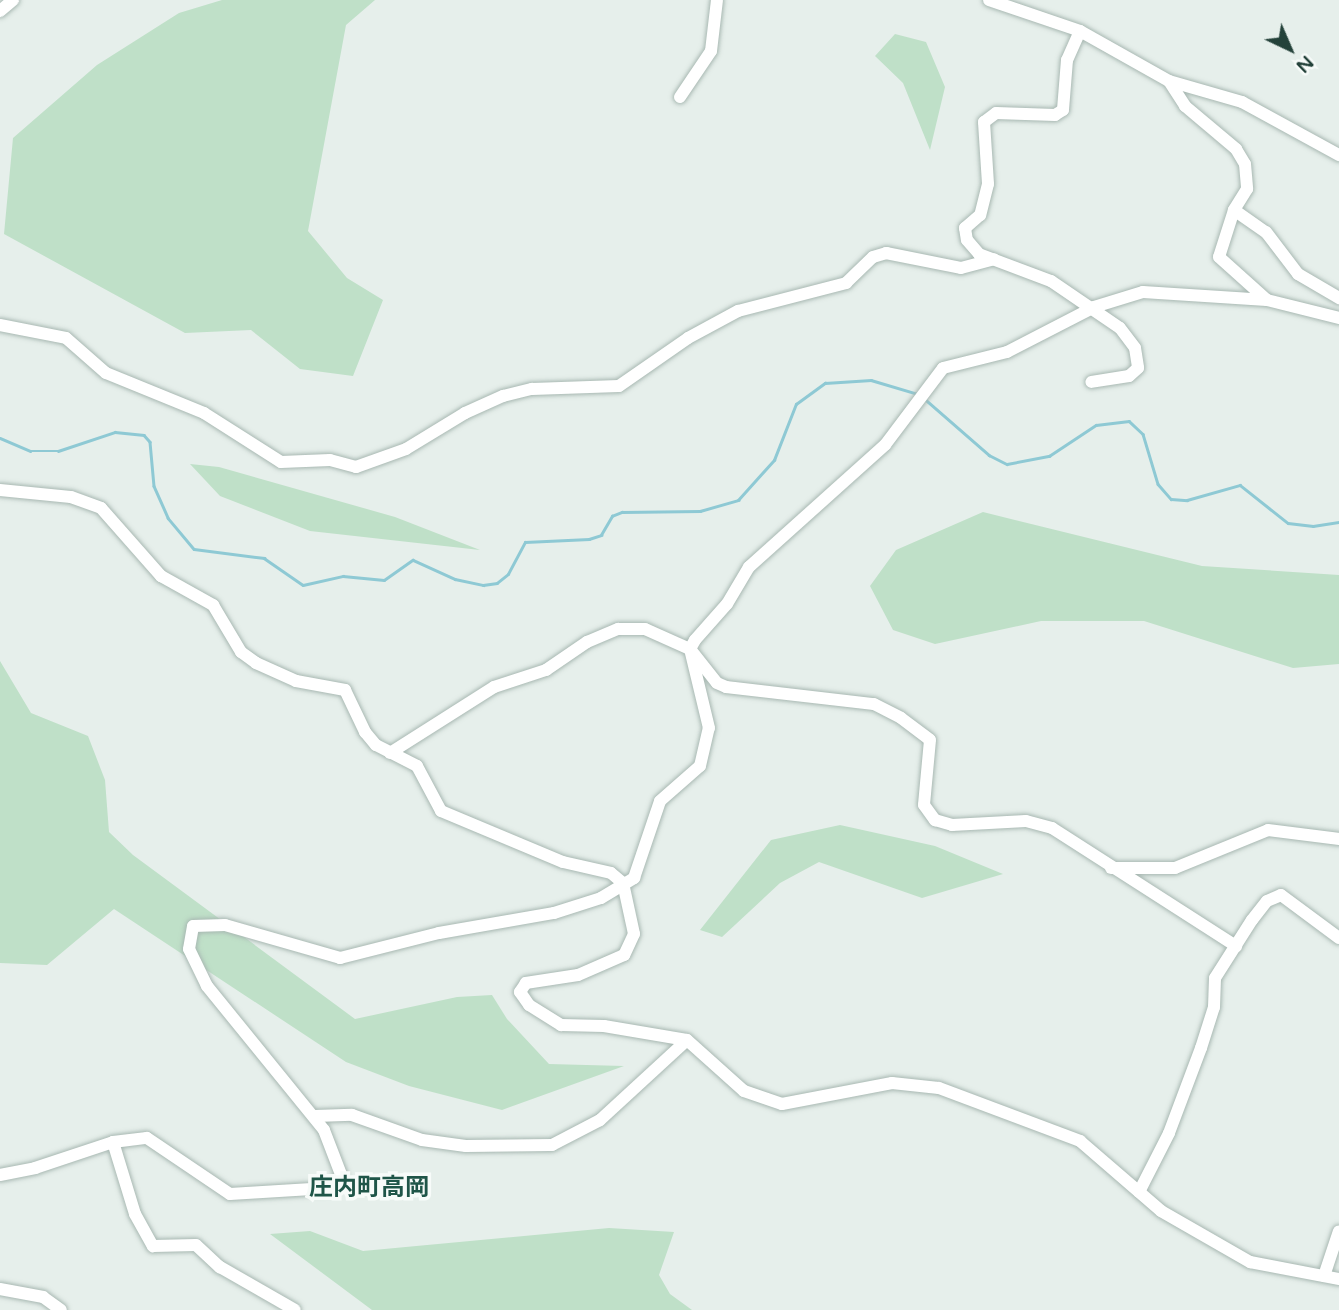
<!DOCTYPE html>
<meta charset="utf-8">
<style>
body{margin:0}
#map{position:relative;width:1339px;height:1310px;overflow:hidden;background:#e6efeb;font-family:"Varela Round","Noto Sans JP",sans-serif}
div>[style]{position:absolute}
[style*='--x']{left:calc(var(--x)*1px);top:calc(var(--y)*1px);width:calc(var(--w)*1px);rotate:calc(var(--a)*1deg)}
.green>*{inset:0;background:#bfe0c8}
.stream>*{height:2.5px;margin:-1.25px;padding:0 1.25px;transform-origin:1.25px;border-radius:1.25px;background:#8ec9d4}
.roads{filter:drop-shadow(0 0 2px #a8b8b2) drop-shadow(0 0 2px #a8b8b2)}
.minor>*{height:12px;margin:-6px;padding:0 6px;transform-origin:6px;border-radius:6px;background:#fff}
span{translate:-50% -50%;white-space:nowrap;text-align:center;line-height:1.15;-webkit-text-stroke:7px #f7fbf9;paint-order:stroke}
.quarter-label{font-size:24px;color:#1f5548;font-weight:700}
.north{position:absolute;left:1255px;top:14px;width:70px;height:70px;-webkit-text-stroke:5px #f7fbf9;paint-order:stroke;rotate:136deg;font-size:19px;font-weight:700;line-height:28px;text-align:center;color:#24423a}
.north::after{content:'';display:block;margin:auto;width:24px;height:32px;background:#24423a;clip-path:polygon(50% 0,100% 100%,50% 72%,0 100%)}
</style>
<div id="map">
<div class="green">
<i style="clip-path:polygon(222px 0,375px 0,346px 25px,308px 231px,347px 278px,383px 300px,353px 376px,300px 369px,251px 330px,185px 333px,4px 234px,13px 138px,97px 65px,179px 13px)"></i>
<i style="clip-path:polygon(895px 34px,926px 42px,945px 87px,930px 150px,903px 83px,875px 56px)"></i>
<i style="clip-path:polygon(190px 464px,219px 467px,395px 517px,480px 550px,310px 531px,220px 496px)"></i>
<i style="clip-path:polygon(983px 512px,1202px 566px,1339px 575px,1339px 664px,1293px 668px,1144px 621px,1041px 621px,935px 644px,893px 630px,870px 586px,896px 550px)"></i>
<i style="clip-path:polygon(0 661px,31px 713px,88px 736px,105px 780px,109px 832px,133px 855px,355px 1019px,457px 997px,492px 995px,507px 1019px,549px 1064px,624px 1066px,502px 1110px,409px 1086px,346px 1062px,114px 909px,47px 965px,0 963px)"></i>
<i style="clip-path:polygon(840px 825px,935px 846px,1003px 874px,922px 898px,819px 862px,780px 883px,722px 937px,700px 930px,771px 840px)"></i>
<i style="clip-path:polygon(609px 1228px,674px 1232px,659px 1275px,670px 1294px,692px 1310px,372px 1310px,270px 1234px,310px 1231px,363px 1251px)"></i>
</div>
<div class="stream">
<i style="--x:926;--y:400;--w:84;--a:41.1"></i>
<i style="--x:989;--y:455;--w:20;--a:27"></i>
<i style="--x:1007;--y:464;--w:43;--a:-10.8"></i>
<i style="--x:1049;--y:456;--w:56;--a:-33.4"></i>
<i style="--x:1096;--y:425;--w:33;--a:-7"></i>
<i style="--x:1129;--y:421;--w:19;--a:43"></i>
<i style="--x:1143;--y:434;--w:52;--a:73.3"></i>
<i style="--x:1158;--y:484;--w:20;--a:49"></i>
<i style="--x:1171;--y:499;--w:16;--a:4"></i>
<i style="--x:1187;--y:500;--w:55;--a:-15.8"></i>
<i style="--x:1240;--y:485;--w:61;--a:38.4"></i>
<i style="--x:1288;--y:523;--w:25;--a:7"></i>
<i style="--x:1313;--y:526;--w:26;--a:-9"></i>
<i style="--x:0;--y:438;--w:33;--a:23"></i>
<i style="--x:30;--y:451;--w:28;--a:0"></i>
<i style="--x:58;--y:451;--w:60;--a:-18.4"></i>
<i style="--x:115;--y:432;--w:29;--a:6"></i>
<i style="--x:144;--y:435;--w:9;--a:49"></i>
<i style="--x:150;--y:442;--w:44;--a:84.8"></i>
<i style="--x:154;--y:486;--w:35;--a:66"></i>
<i style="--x:168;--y:518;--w:40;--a:50"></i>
<i style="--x:194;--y:549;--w:71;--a:7.3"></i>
<i style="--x:264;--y:558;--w:47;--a:34.7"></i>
<i style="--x:303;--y:585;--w:41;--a:-12.7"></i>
<i style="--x:343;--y:576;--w:41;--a:5.6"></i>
<i style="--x:384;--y:580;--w:35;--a:-35"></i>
<i style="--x:413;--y:560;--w:46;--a:24.3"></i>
<i style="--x:455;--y:579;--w:29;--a:12"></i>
<i style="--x:483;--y:585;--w:14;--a:-8"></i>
<i style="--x:497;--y:583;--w:14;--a:-39"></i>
<i style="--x:508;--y:574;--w:36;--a:-62"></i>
<i style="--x:525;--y:542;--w:64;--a:-2.7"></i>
<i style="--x:589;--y:539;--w:13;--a:-18"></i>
<i style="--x:601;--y:535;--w:22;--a:-60"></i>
<i style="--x:612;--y:516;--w:11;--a:-22"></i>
<i style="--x:622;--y:512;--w:78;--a:-0.7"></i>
<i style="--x:700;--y:511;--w:40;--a:-16"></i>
<i style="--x:738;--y:500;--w:54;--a:-48"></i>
<i style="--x:774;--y:460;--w:60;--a:-68.6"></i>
<i style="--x:796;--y:404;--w:36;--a:-36"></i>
<i style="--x:825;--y:383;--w:46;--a:-3.7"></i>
<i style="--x:871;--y:380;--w:49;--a:16.6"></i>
</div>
<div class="roads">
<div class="minor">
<i style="--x:989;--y:0;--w:96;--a:18.8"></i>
<i style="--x:1080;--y:31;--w:102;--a:29.3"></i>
<i style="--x:1169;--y:81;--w:76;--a:16"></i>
<i style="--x:1242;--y:102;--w:111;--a:28.7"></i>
<i style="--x:0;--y:11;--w:17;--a:-40"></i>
<i style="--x:1080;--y:31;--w:32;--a:114"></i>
<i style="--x:1067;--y:60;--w:50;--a:94.6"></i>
<i style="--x:1063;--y:110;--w:9;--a:148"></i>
<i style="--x:1055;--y:115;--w:59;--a:-178.1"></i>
<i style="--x:996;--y:113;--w:15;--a:143"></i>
<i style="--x:984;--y:122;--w:62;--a:86.3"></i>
<i style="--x:988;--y:184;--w:32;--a:104"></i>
<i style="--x:980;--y:215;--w:20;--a:139"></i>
<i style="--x:965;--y:228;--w:12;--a:81"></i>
<i style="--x:967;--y:240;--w:18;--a:49"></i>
<i style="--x:979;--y:254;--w:77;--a:20.6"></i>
<i style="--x:1051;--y:281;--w:83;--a:34.3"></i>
<i style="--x:1120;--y:328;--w:25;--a:53"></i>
<i style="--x:1135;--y:348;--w:20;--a:81"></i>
<i style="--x:1138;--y:368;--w:12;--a:138"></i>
<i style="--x:1129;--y:376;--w:38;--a:171"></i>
<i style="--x:1169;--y:81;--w:30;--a:57"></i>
<i style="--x:1185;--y:106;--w:67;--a:40.1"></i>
<i style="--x:1236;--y:149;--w:17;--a:59"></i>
<i style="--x:1245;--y:164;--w:25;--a:85"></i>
<i style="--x:1247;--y:189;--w:25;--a:122"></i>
<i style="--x:1234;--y:210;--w:49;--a:107.7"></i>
<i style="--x:1219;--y:257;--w:64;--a:41.9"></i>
<i style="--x:680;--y:97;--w:55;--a:-56"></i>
<i style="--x:711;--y:51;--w:51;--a:-83.3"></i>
<i style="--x:1234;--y:210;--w:39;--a:35"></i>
<i style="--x:1266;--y:232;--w:53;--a:52.7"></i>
<i style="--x:1298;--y:274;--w:48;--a:30.3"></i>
<i style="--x:0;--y:325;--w:67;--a:11.1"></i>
<i style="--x:66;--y:338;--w:53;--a:41.2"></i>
<i style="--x:106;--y:373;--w:106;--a:22.2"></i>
<i style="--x:204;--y:413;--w:91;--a:32.5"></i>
<i style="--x:281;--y:462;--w:49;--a:-2.3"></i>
<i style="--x:330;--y:460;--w:27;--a:15"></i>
<i style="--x:356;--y:467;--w:53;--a:-19.8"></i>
<i style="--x:406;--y:449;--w:69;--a:-31.4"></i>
<i style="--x:465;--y:413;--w:42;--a:-24.1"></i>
<i style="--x:503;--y:396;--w:30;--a:-14"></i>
<i style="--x:532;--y:389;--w:87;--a:-2"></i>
<i style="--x:619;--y:386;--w:84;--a:-34.8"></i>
<i style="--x:688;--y:338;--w:57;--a:-28.4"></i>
<i style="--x:738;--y:311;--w:112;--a:-14.5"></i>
<i style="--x:846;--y:283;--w:37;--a:-44"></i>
<i style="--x:873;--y:257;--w:14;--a:-17"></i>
<i style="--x:886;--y:253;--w:76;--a:11.3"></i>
<i style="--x:961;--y:268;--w:34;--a:-15"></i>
<i style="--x:0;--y:490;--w:71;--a:5.6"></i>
<i style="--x:71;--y:497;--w:32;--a:20"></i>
<i style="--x:101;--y:508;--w:91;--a:48.6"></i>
<i style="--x:161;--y:576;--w:60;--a:29.1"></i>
<i style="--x:213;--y:605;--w:55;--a:59.2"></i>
<i style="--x:241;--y:652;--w:19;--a:36"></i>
<i style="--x:256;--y:663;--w:44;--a:24.2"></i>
<i style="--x:296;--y:681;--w:50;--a:10.4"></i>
<i style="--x:345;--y:690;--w:47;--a:64.5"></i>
<i style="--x:365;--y:732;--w:17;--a:50"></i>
<i style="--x:376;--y:745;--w:46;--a:27.1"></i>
<i style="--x:417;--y:766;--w:51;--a:61.9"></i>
<i style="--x:441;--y:811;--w:132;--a:22.7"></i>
<i style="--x:563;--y:862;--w:49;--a:12.9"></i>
<i style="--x:611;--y:873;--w:16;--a:40"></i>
<i style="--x:623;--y:883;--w:52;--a:77.8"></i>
<i style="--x:634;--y:934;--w:23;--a:115"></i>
<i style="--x:624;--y:955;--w:50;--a:156.5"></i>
<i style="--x:578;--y:975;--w:53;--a:171.3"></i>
<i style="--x:526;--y:983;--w:11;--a:124"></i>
<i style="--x:520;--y:992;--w:16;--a:55"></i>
<i style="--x:529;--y:1005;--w:38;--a:32"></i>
<i style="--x:561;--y:1025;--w:43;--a:1.3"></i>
<i style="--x:604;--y:1026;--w:84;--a:9.6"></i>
<i style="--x:687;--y:1040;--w:76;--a:41.8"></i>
<i style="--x:744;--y:1091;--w:40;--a:18.9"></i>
<i style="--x:782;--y:1104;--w:112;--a:-10.8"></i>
<i style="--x:892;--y:1083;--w:47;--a:6.1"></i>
<i style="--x:939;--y:1088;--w:151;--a:20.6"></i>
<i style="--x:1080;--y:1141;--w:107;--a:40.8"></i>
<i style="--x:1161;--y:1211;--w:103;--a:29.8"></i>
<i style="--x:1250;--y:1262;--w:91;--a:10.8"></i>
<i style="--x:390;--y:753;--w:123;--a:-32.4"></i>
<i style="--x:494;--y:687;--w:55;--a:-18.1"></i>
<i style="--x:546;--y:670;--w:50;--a:-34.3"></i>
<i style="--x:587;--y:642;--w:34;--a:-23"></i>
<i style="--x:618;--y:629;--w:27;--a:0"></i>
<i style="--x:645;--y:629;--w:49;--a:24"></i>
<i style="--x:690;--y:649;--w:43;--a:51.5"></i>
<i style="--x:717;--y:683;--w:10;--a:24"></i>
<i style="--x:726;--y:687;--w:149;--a:6.6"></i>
<i style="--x:874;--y:704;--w:30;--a:27"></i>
<i style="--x:901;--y:718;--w:36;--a:37"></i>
<i style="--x:930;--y:740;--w:65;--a:95.3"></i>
<i style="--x:924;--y:805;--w:19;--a:54"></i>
<i style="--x:935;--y:820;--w:18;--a:16"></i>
<i style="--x:952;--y:825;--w:74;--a:-3.1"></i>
<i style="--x:1026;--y:821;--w:27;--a:15"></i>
<i style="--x:1052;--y:828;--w:219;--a:32.7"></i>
<i style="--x:1111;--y:868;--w:64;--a:0"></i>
<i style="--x:1175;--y:868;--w:100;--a:-22.2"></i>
<i style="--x:1268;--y:830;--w:72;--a:7.2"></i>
<i style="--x:315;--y:1116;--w:37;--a:-2"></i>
<i style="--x:352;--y:1115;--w:74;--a:19.7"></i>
<i style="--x:422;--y:1140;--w:44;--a:7.8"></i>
<i style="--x:466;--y:1146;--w:86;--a:-0.7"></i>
<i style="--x:552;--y:1145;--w:54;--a:-27.5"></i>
<i style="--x:600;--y:1120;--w:118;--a:-42.6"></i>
<i style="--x:113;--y:1142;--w:75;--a:73"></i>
<i style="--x:135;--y:1214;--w:37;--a:61"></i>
<i style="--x:153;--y:1246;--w:43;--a:-1.3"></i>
<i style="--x:196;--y:1245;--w:33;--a:43"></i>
<i style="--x:220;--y:1267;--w:86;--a:29.8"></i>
<i style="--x:0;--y:1175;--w:36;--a:-11"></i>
<i style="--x:35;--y:1168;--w:82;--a:-18.4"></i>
<i style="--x:113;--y:1142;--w:34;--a:-7"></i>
<i style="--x:147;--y:1138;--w:100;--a:34"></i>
<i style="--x:230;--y:1194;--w:98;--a:-3.5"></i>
<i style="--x:328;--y:1188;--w:18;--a:-38"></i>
<i style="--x:342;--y:1177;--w:50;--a:-111"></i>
<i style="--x:324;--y:1130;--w:186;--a:-129.1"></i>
<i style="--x:207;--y:986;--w:41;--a:-115.9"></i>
<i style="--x:189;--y:949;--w:23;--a:-80"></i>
<i style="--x:193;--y:926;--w:32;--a:-2"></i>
<i style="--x:225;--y:925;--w:120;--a:16"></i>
<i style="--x:340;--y:958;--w:102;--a:-14.2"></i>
<i style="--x:439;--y:933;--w:117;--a:-9.9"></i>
<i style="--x:554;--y:913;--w:49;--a:-17.7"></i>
<i style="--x:601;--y:898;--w:39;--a:-31"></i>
<i style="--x:634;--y:878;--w:81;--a:-71.3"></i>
<i style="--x:660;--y:801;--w:53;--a:-41.2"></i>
<i style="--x:700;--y:766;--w:39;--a:-77"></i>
<i style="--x:709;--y:728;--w:81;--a:-103.5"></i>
<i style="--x:690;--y:649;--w:10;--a:-61"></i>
<i style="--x:695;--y:640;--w:48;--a:-48.4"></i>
<i style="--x:727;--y:604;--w:43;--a:-59.3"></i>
<i style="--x:749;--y:567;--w:183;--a:-41.9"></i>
<i style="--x:885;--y:445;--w:96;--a:-53"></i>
<i style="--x:943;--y:368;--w:66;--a:-14"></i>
<i style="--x:1007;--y:352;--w:98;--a:-27.3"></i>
<i style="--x:1094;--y:307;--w:51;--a:-17"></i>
<i style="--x:1143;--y:292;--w:124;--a:3.7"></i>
<i style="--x:1267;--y:300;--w:74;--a:14"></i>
<i style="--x:1139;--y:1192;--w:66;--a:-63"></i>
<i style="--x:1169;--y:1133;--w:91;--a:-69.4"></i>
<i style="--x:1201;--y:1048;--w:43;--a:-72.4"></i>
<i style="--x:1214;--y:1007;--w:29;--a:-88"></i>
<i style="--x:1215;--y:978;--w:69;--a:-57.5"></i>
<i style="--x:1252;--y:920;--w:24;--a:-52"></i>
<i style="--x:1267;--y:901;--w:15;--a:-23"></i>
<i style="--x:1281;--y:895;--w:72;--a:36.6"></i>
<i style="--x:1324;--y:1276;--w:47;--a:-71.6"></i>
<i style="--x:0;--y:1289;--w:44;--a:10.5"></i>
<i style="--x:43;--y:1297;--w:22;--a:36"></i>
</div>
</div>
<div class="quarter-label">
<span style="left:369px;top:1188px">庄内町高岡</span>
</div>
<div class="north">N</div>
</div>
